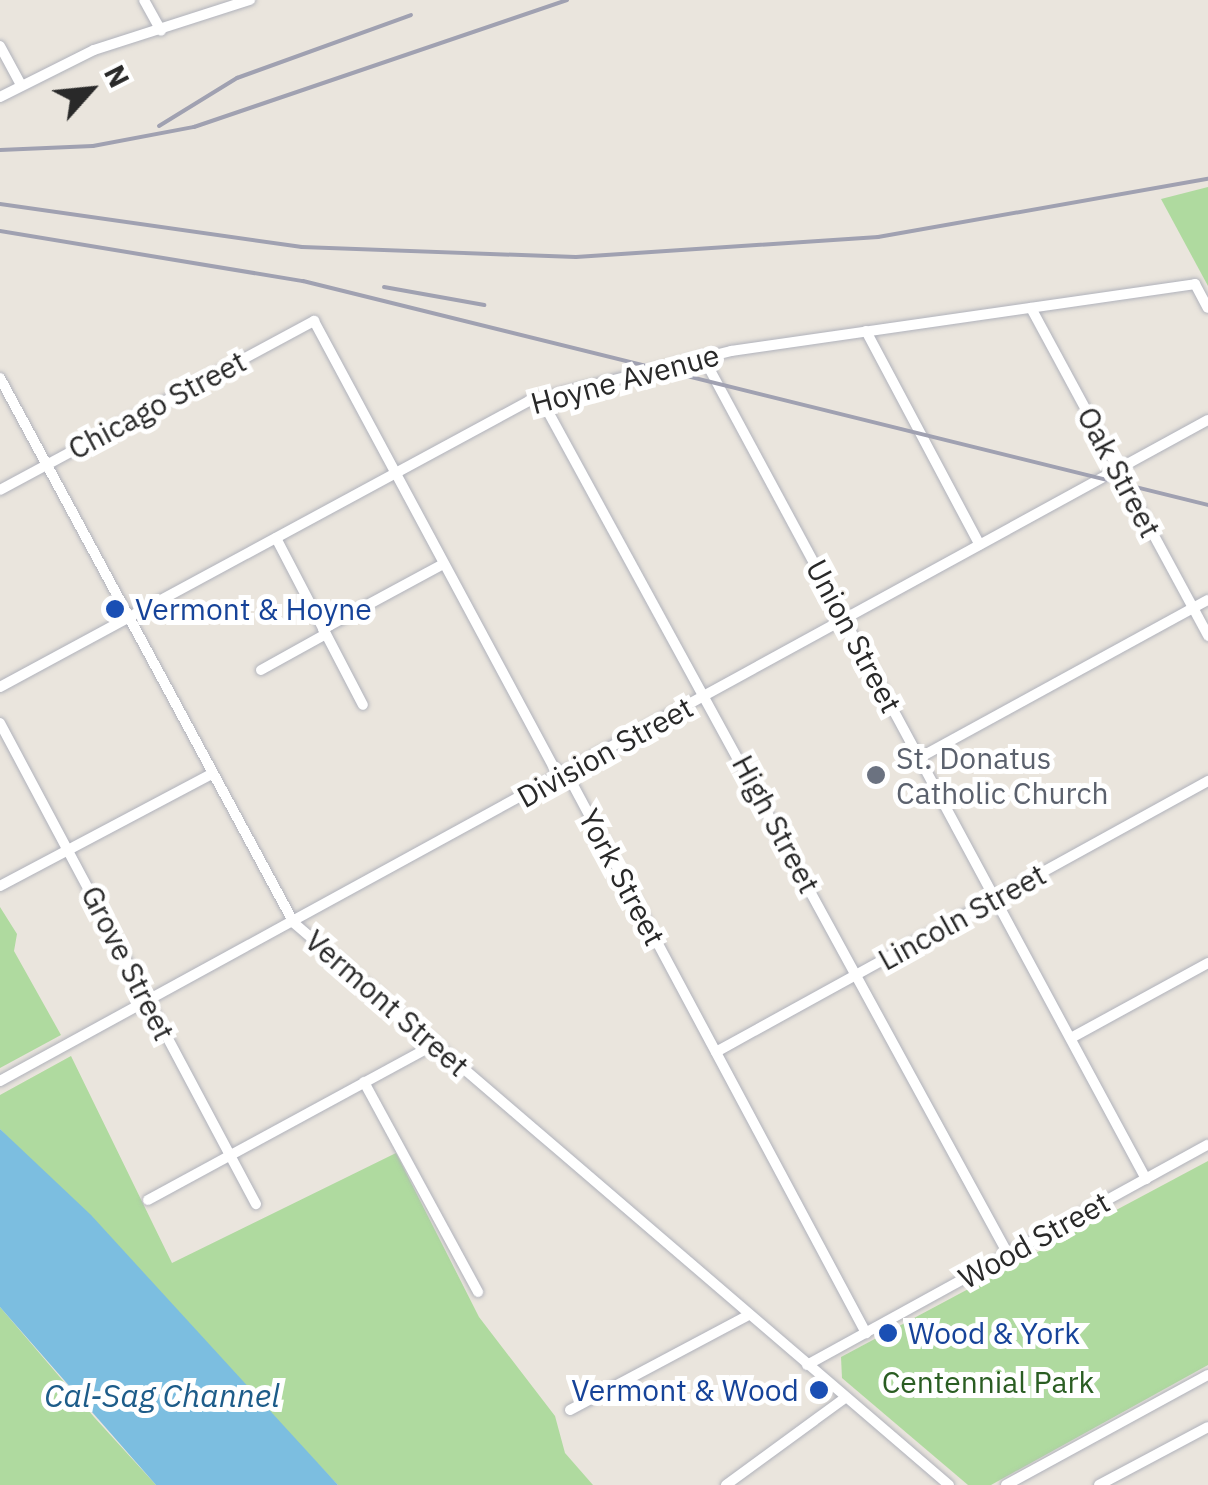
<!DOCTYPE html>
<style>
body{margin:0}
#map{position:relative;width:1208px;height:1485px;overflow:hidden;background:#eae5dd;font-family:"IBM Plex Sans",sans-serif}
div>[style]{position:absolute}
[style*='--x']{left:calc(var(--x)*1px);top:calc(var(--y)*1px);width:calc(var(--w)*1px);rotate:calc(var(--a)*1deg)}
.green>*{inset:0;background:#afda9f}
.water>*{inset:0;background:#7cbee0}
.roads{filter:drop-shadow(0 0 2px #b0b2bb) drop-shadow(0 0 2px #b0b2bb)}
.minor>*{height:10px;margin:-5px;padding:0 5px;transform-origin:5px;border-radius:5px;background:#fff}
.rail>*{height:4px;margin:-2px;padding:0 2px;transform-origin:2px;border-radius:2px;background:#a0a1b1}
.dots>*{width:28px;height:28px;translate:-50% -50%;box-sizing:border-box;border:5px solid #fff;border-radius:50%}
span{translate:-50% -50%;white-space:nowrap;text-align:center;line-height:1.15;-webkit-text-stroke:10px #fff;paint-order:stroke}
.street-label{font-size:30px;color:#292929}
.transit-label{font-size:30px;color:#164399}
.left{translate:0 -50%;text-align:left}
.right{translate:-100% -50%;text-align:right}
.worship-label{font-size:30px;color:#5b616d}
.park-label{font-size:30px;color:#2a5d22}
.water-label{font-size:32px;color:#1d5c89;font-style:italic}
.north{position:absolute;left:40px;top:40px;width:100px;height:100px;-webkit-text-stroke:8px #fff;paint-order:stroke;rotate:63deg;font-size:28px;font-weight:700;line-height:40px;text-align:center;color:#292929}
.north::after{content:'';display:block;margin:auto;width:35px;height:45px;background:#292929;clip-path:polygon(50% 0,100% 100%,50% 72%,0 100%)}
</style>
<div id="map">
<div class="green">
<i style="clip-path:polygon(1208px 187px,1208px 286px,1161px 199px)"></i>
<i style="clip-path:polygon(0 907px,17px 934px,14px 951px,61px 1035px,0 1068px)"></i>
<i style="clip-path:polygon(71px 1056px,172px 1263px,396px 1153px,479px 1317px,555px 1416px,565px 1453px,593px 1485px,338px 1485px,0 1129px,0 1095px)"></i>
<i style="clip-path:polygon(1208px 1161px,1208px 1365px,991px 1485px,968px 1485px,842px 1378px,841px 1357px)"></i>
<i style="clip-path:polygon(0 1307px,94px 1417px,156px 1485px,0 1485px)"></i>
</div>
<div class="water">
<i style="clip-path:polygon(0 1129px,91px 1215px,338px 1485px,156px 1485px,0 1307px)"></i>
</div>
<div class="roads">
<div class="minor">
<i style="--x:144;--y:0;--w:35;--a:61"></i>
<i style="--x:0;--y:46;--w:44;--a:61.7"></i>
<i style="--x:0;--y:97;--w:105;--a:-26.6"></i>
<i style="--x:94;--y:50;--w:164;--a:-17.8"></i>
<i style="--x:1031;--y:308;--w:373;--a:61.6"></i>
<i style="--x:866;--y:331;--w:242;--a:62"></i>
<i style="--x:703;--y:357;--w:934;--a:61.68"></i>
<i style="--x:0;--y:378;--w:619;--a:61.66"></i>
<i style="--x:294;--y:923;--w:863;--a:40.63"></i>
<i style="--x:540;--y:397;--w:976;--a:61.36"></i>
<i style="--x:0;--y:490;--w:357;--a:-28.3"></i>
<i style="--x:314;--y:321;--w:505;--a:61.76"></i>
<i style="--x:553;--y:766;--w:25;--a:42"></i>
<i style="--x:572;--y:783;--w:624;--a:61.87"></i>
<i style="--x:276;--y:538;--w:188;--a:62.5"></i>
<i style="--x:323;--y:629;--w:136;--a:-28.4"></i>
<i style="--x:261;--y:670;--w:74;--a:-29"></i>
<i style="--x:0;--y:687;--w:601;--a:-28.4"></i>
<i style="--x:529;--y:401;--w:208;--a:-13.9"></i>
<i style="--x:731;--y:351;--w:469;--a:-8.2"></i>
<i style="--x:1195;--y:284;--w:27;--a:62"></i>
<i style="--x:0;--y:723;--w:545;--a:61.98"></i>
<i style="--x:919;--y:758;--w:329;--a:-28.7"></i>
<i style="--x:0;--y:886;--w:241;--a:-27.9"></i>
<i style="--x:1071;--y:1038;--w:156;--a:-28.7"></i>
<i style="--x:716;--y:1052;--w:562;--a:-28.85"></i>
<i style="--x:0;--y:1081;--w:1377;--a:-28.69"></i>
<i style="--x:364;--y:1082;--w:239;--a:61.5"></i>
<i style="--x:148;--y:1200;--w:327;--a:-28.5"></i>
<i style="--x:807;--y:1365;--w:457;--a:-28.8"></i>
<i style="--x:570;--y:1410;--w:200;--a:-28"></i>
<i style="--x:726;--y:1485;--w:147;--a:-36.2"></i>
<i style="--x:1006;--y:1485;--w:230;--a:-28.6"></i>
<i style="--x:1099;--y:1485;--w:123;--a:-28"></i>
</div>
</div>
<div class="rail">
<i style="--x:159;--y:126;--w:92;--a:-31.6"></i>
<i style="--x:237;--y:78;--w:185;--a:-19.9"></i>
<i style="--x:0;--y:150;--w:93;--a:-2.5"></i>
<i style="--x:93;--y:146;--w:103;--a:-10.7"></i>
<i style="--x:194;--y:127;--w:394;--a:-18.8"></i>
<i style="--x:0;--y:204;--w:305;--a:8.1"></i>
<i style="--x:302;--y:247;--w:274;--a:2.1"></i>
<i style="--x:576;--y:257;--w:303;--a:-3.8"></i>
<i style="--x:878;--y:237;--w:335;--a:-10"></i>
<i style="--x:0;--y:231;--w:307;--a:9.4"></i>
<i style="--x:303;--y:281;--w:932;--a:13.9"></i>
<i style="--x:384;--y:287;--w:102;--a:10.2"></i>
</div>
<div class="dots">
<i style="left:115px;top:609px;background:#1a4fb4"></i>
<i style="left:876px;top:775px;background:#6b7280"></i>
<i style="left:888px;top:1333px;background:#1a4fb4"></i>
<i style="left:819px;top:1390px;background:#1a4fb4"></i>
</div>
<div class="street-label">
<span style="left:625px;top:379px;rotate:-15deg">Hoyne Avenue</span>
<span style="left:157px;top:405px;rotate:-28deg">Chicago Street</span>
<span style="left:1119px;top:472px;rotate:62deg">Oak Street</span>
<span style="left:854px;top:636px;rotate:62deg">Union Street</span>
<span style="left:605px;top:752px;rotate:-29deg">Division Street</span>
<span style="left:776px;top:824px;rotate:62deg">High Street</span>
<span style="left:622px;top:877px;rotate:62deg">York Street</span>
<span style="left:962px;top:917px;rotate:-29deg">Lincoln Street</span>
<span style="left:128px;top:963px;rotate:63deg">Grove Street</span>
<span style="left:387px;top:1003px;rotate:41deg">Vermont Street</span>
<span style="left:1034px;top:1240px;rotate:-29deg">Wood Street</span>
</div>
<div class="transit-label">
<span class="left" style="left:135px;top:609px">Vermont &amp; Hoyne</span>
<span class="left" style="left:908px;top:1333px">Wood &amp; York</span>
<span class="right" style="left:799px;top:1390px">Vermont &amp; Wood</span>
</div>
<div class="worship-label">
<span class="left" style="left:896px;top:775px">St. Donatus<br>Catholic Church</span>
</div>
<div class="park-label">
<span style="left:988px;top:1382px">Centennial Park</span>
</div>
<div class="water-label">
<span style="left:162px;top:1395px">Cal-Sag Channel</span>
</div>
<div class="north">N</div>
</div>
